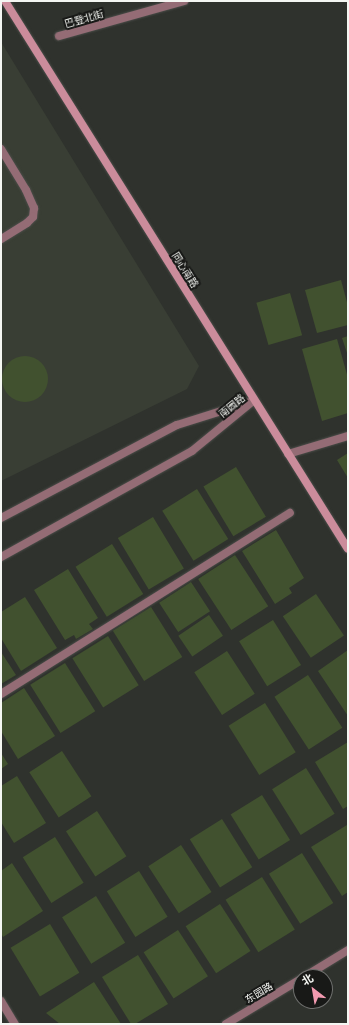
<!DOCTYPE html>
<meta charset="utf-8">
<style>
body{margin:0}
#map{position:relative;width:349px;height:1025px;overflow:hidden;background:#2f322d;font-family:"Asap Condensed","Noto Sans SC",sans-serif}
div>[style]{position:absolute}
[style*='--x']{left:calc(var(--x)*1px);top:calc(var(--y)*1px);width:calc(var(--w)*1px);rotate:calc(var(--a)*1deg)}
.built>*{inset:0;background:#393e34}
.building>*{inset:0;background:#41512f;transform-origin:0 0}
.round{border-radius:50%}
.roads{filter:drop-shadow(0 0 1px #4b4d49) drop-shadow(0 0 1px #4b4d49)}
.service>*{height:8px;margin:-4px;padding:0 4px;transform-origin:4px;border-radius:4px;background:#946c75}
.pedestrian>*{height:8px;margin:-4px;padding:0 4px;transform-origin:4px;border-radius:4px;background:#946c75}
.minor>*{height:8px;margin:-4px;padding:0 4px;transform-origin:4px;border-radius:4px;background:#946c75}
.tertiary>*{height:8px;margin:-4px;padding:0 4px;transform-origin:4px;border-radius:4px;background:#946c75}
.secondary>*{height:8px;margin:-4px;padding:0 4px;transform-origin:4px;border-radius:4px;background:#cb8c9b}
span{translate:-50% -50%;white-space:nowrap;text-align:center;line-height:1.15;-webkit-text-stroke:4px #181917;paint-order:stroke}
.street-label{font-size:10px;color:#f4f6f2}
.frame{position:absolute;inset:0;border:2px solid #f4f6f2;pointer-events:none}
.north{position:absolute;left:293px;top:969px;width:40px;height:40px;box-sizing:border-box;background:#181917;border:1px solid #70716f;border-radius:50%;rotate:329deg;font-size:11px;font-weight:700;line-height:16px;text-align:center;color:#f4f6f2}
.north::after{content:'';display:block;margin:auto;width:14px;height:18px;background:#f29ab0;clip-path:polygon(50% 0,100% 100%,50% 72%,0 100%)}
</style>
<div id="map">
<div class="built">
<i style="clip-path:polygon(1px 42px,199px 366px,187px 389px,1px 481px)"></i>
</div>
<div class="building">
<i style="clip-path:polygon(341px 280px,348px 306px,348px 325px,317px 333px,305px 290px)"></i>
<i style="left:290px;top:293px;width:44px;height:35px;rotate:74deg"></i>
<i style="clip-path:polygon(348px 336px,348px 356px,342px 338px)"></i>
<i style="clip-path:polygon(337px 339px,348px 378px,348px 413px,322px 421px,302px 349px)"></i>
<i class="round" style="left:2px;top:356px;width:46px;height:46px"></i>
<i style="clip-path:polygon(348px 453px,348px 478px,337px 460px)"></i>
<i style="left:236px;top:467px;width:58px;height:38px;rotate:59deg"></i>
<i style="left:197px;top:489px;width:59px;height:41px;rotate:58deg"></i>
<i style="left:153px;top:517px;width:60px;height:41px;rotate:59deg"></i>
<i style="clip-path:polygon(276px 530px,304px 578px,289px 588px,292px 593px,275px 604px,242px 551px)"></i>
<i style="left:112px;top:544px;width:59px;height:43px;rotate:58deg"></i>
<i style="left:235px;top:555px;width:61px;height:44px;rotate:57deg"></i>
<i style="clip-path:polygon(68px 569px,98px 618px,89px 624px,93px 629px,76px 639px,74px 635px,65px 640px,34px 590px)"></i>
<i style="left:191px;top:582px;width:35px;height:38px;rotate:57deg"></i>
<i style="left:316px;top:594px;width:50px;height:40px;rotate:56deg"></i>
<i style="clip-path:polygon(25px 597px,57px 648px,21px 671px,1px 638px,1px 612px)"></i>
<i style="left:151px;top:607px;width:59px;height:45px;rotate:58deg"></i>
<i style="left:209px;top:615px;width:25px;height:37px;rotate:56deg"></i>
<i style="left:273px;top:620px;width:53px;height:40px;rotate:58deg"></i>
<i style="left:108px;top:636px;width:58px;height:42px;rotate:58deg"></i>
<i style="clip-path:polygon(348px 650px,348px 716px,318px 671px)"></i>
<i style="left:227px;top:651px;width:51px;height:39px;rotate:57deg"></i>
<i style="clip-path:polygon(1px 652px,16px 675px,1px 684px)"></i>
<i style="left:65px;top:663px;width:57px;height:41px;rotate:58deg"></i>
<i style="left:308px;top:675px;width:63px;height:40px;rotate:57deg"></i>
<i style="clip-path:polygon(24px 688px,55px 736px,18px 759px,1px 731px,1px 703px)"></i>
<i style="left:265px;top:703px;width:58px;height:43px;rotate:58deg"></i>
<i style="clip-path:polygon(348px 742px,348px 806px,343px 809px,315px 762px)"></i>
<i style="left:62px;top:751px;width:54px;height:39px;rotate:57deg"></i>
<i style="clip-path:polygon(1px 753px,8px 764px,1px 769px)"></i>
<i style="left:306px;top:768px;width:54px;height:40px;rotate:58deg"></i>
<i style="clip-path:polygon(17px 776px,46px 823px,14px 843px,1px 822px,1px 786px)"></i>
<i style="left:262px;top:795px;width:53px;height:37px;rotate:58deg"></i>
<i style="left:97px;top:811px;width:54px;height:37px;rotate:57deg"></i>
<i style="left:222px;top:819px;width:57px;height:38px;rotate:58deg"></i>
<i style="clip-path:polygon(347px 825px,348px 892px,342px 896px,311px 847px)"></i>
<i style="left:55px;top:837px;width:54px;height:38px;rotate:58deg"></i>
<i style="left:181px;top:845px;width:56px;height:39px;rotate:57deg"></i>
<i style="left:302px;top:853px;width:59px;height:39px;rotate:58deg"></i>
<i style="clip-path:polygon(12px 863px,43px 911px,3px 937px,1px 933px,1px 871px)"></i>
<i style="left:139px;top:871px;width:54px;height:38px;rotate:58deg"></i>
<i style="left:262px;top:877px;width:62px;height:43px;rotate:58deg"></i>
<i style="left:96px;top:896px;width:55px;height:40px;rotate:58deg"></i>
<i style="left:220px;top:904px;width:56px;height:41px;rotate:57deg"></i>
<i style="left:50px;top:924px;width:57px;height:46px;rotate:59deg"></i>
<i style="left:178px;top:930px;width:55px;height:41px;rotate:57deg"></i>
<i style="clip-path:polygon(138px 955px,168px 1004px,135px 1024px,131px 1024px,102px 977px)"></i>
<i style="clip-path:polygon(94px 982px,121px 1024px,60px 1024px,46px 1013px)"></i>
</div>
<div class="roads">
<div class="service">
<i style="--x:1;--y:149;--w:48;--a:58.6"></i>
<i style="--x:26;--y:190;--w:20;--a:66"></i>
<i style="--x:34;--y:208;--w:9;--a:96"></i>
<i style="--x:33;--y:217;--w:8;--a:135"></i>
<i style="--x:27;--y:223;--w:31;--a:148"></i>
<i style="--x:1;--y:694;--w:341;--a:-32.1"></i>
</div>
<div class="pedestrian">
<i style="--x:59;--y:36;--w:130;--a:-15.6"></i>
</div>
<div class="minor">
<i style="--x:288;--y:454;--w:63;--a:-16.7"></i>
<i style="--x:1;--y:1001;--w:27;--a:59"></i>
</div>
<div class="tertiary">
<i style="--x:1;--y:518;--w:199;--a:-27.9"></i>
<i style="--x:177;--y:425;--w:77;--a:-17.5"></i>
<i style="--x:1;--y:557;--w:218;--a:-29"></i>
<i style="--x:192;--y:451;--w:80;--a:-39.4"></i>
<i style="--x:304;--y:977;--w:52;--a:-31.5"></i>
<i style="--x:226;--y:1024;--w:87;--a:-31"></i>
</div>
<div class="secondary">
<i style="--x:5;--y:1;--w:646;--a:57.96"></i>
</div>
</div>
<div class="street-label">
<span style="left:84px;top:19px;rotate:-16deg">巴登北街</span>
<span style="left:185px;top:270px;rotate:58deg">同心南路</span>
<span style="left:232px;top:406px;rotate:-39deg">南园路</span>
<span style="left:259px;top:993px;rotate:-31deg">东园路</span>
</div>
<div class="frame"></div>
<div class="north">北</div>
</div>
